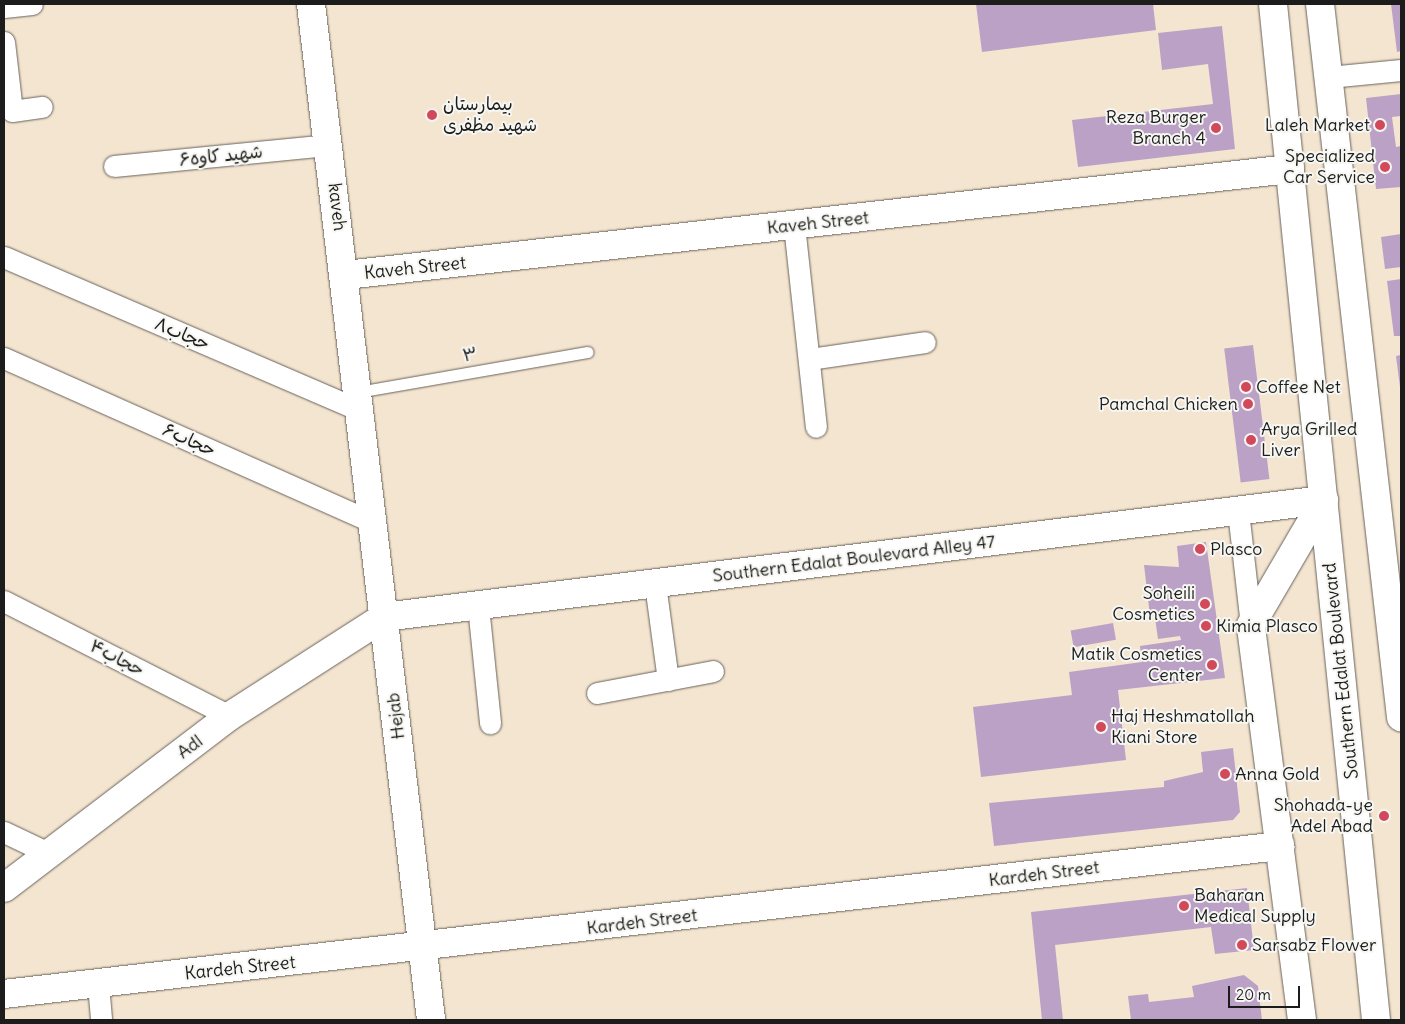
<!DOCTYPE html>
<meta charset="utf-8">
<style>
body{margin:0}
#map{position:relative;width:1405px;height:1024px;overflow:hidden;background:#f4e5d0;font-family:Delius,"Playpen Sans Arabic",sans-serif}
div>[style]{position:absolute}
[style*='--x']{left:calc(var(--x)*1px);top:calc(var(--y)*1px);width:calc(var(--w)*1px);rotate:calc(var(--a)*1deg)}
.building>*{inset:0;background:#bca1c6;transform-origin:0 0}
.roads{filter:drop-shadow(0 0 1px #68625b) drop-shadow(0 0 1px #68625b)}
.service>*{height:11px;margin:-5.5px;padding:0 5.5px;transform-origin:5.5px;border-radius:5.5px;background:#fff}
.minor>*{height:21px;margin:-10.5px;padding:0 10.5px;transform-origin:10.5px;border-radius:10.5px;background:#fff}
.tertiary>*{height:28px;margin:-14px;padding:0 14px;transform-origin:14px;border-radius:14px;background:#fff}
.primary>*{height:28px;margin:-14px;padding:0 14px;transform-origin:14px;border-radius:14px;background:#fff}
.dots>*{width:14px;height:14px;translate:-50% -50%;box-sizing:border-box;border:2px solid #f6f6f2;border-radius:50%}
span{translate:-50% -50%;white-space:nowrap;text-align:center;line-height:1.15;-webkit-text-stroke:4px #f6f6f2;paint-order:stroke}
.poi-label{font-size:18px;color:#1c1c1c}
.left{translate:0 -50%;text-align:left}
.right{translate:-100% -50%;text-align:right}
.street-label{font-size:18px;color:#1c1c1c}
.frame{position:absolute;inset:0;border:5px solid #1c1c1c;pointer-events:none}
.scale{position:absolute;left:1228px;top:986px;width:72px;height:22px;box-sizing:border-box;border:2px solid #1c1c1c;border-top:0;padding-left:6px;font-size:15px;line-height:18px;white-space:nowrap;color:#1c1c1c;-webkit-text-stroke:4px #f6f6f2;paint-order:stroke}
</style>
<div id="map">
<div class="building">
<i style="clip-path:polygon(976px 4px,1153px 4px,1156px 30px,982px 52px)"></i>
<i style="clip-path:polygon(1391px 4px,1401px 4px,1401px 51px,1397px 52px)"></i>
<i style="clip-path:polygon(1222px 26px,1235px 149px,1078px 167px,1072px 120px,1213px 104px,1208px 64px,1162px 70px,1158px 33px)"></i>
<i style="clip-path:polygon(1401px 94px,1401px 116px,1392px 117px,1396px 147px,1401px 146px,1401px 187px,1376px 189px,1366px 98px)"></i>
<i style="clip-path:polygon(1401px 234px,1401px 267px,1385px 269px,1381px 237px)"></i>
<i style="clip-path:polygon(1401px 279px,1401px 336px,1394px 336px,1387px 281px)"></i>
<i style="left:1253px;top:345px;width:135px;height:29px;rotate:83deg"></i>
<i style="clip-path:polygon(1401px 355px,1401px 387px,1400px 387px,1396px 356px)"></i>
<i style="clip-path:polygon(1206px 542px,1225px 678px,1118px 690px,1126px 760px,981px 777px,973px 707px,1072px 695px,1069px 672px,1142px 662px,1140px 646px,1181px 640px,1180px 636px,1158px 639px,1155px 618px,1186px 611px,1150px 616px,1144px 565px,1179px 567px,1177px 546px)"></i>
<i style="left:1113px;top:623px;width:17px;height:43px;rotate:80deg"></i>
<i style="clip-path:polygon(1233px 748px,1240px 812px,1233px 820px,994px 846px,989px 803px,1164px 787px,1164px 781px,1203px 772px,1201px 752px)"></i>
<i style="clip-path:polygon(1247px 888px,1254px 950px,1215px 954px,1211px 927px,1055px 945px,1063px 1020px,1042px 1020px,1031px 912px)"></i>
<i style="clip-path:polygon(1244px 975px,1258px 986px,1262px 1020px,1131px 1020px,1128px 996px,1148px 994px,1149px 1002px,1194px 997px,1192px 986px)"></i>
</div>
<div class="roads">
<div class="service">
<i style="--x:358;--y:392;--w:233;--a:-9.9"></i>
</div>
<div class="minor">
<i style="--x:4;--y:7;--w:28;--a:-6"></i>
<i style="--x:4;--y:42;--w:69;--a:83.4"></i>
<i style="--x:12;--y:111;--w:30;--a:-8"></i>
<i style="--x:1329;--y:77;--w:72;--a:-5.6"></i>
<i style="--x:114;--y:166;--w:216;--a:-5.6"></i>
<i style="--x:794;--y:225;--w:203;--a:83.8"></i>
<i style="--x:4;--y:257;--w:389;--a:23.3"></i>
<i style="--x:4;--y:358;--w:405;--a:24"></i>
<i style="--x:809;--y:359;--w:117;--a:-8.3"></i>
<i style="--x:1238;--y:511;--w:115;--a:83.5"></i>
<i style="--x:655;--y:584;--w:97;--a:82.3"></i>
<i style="--x:4;--y:601;--w:254;--a:27"></i>
<i style="--x:478;--y:606;--w:118;--a:84.1"></i>
<i style="--x:597;--y:693;--w:118;--a:-10.7"></i>
<i style="--x:4;--y:832;--w:49;--a:25.5"></i>
<i style="--x:98;--y:984;--w:36;--a:85"></i>
</div>
<div class="tertiary">
<i style="--x:311;--y:4;--w:1023;--a:83.26"></i>
<i style="--x:346;--y:275;--w:950;--a:-6.41"></i>
<i style="--x:4;--y:888;--w:284;--a:-37.3"></i>
<i style="--x:230;--y:716;--w:183;--a:-32.7"></i>
<i style="--x:384;--y:617;--w:947;--a:-7.1"></i>
<i style="--x:4;--y:994;--w:1285;--a:-6.62"></i>
</div>
<div class="primary">
<i style="--x:1273;--y:4;--w:1021;--a:84.21"></i>
<i style="--x:1320;--y:4;--w:718;--a:83.52"></i>
<i style="--x:1302;--y:1020;--w:398;--a:-97.4"></i>
<i style="--x:1251;--y:625;--w:145;--a:-59.7"></i>
</div>
</div>
<div class="dots">
<i style="left:432px;top:115px;background:#d1495b"></i>
<i style="left:1380px;top:125px;background:#d1495b"></i>
<i style="left:1216px;top:128px;background:#d1495b"></i>
<i style="left:1385px;top:167px;background:#d1495b"></i>
<i style="left:1246px;top:387px;background:#d1495b"></i>
<i style="left:1248px;top:404px;background:#d1495b"></i>
<i style="left:1251px;top:440px;background:#d1495b"></i>
<i style="left:1200px;top:549px;background:#d1495b"></i>
<i style="left:1205px;top:604px;background:#d1495b"></i>
<i style="left:1206px;top:626px;background:#d1495b"></i>
<i style="left:1212px;top:665px;background:#d1495b"></i>
<i style="left:1101px;top:727px;background:#d1495b"></i>
<i style="left:1225px;top:774px;background:#d1495b"></i>
<i style="left:1384px;top:816px;background:#d1495b"></i>
<i style="left:1184px;top:906px;background:#d1495b"></i>
<i style="left:1242px;top:945px;background:#d1495b"></i>
</div>
<div class="poi-label">
<span class="left" style="left:443px;top:115px">بیمارستان<br>شهید مظفری</span>
<span class="right" style="left:1206px;top:128px">Reza Burger<br>Branch 4</span>
<span class="right" style="left:1370px;top:125px">Laleh Market</span>
<span class="right" style="left:1375px;top:167px">Specialized<br>Car Service</span>
<span class="left" style="left:1256px;top:387px">Coffee Net</span>
<span class="right" style="left:1238px;top:404px">Pamchal Chicken</span>
<span class="left" style="left:1261px;top:440px">Arya Grilled<br>Liver</span>
<span class="left" style="left:1210px;top:549px">Plasco</span>
<span class="right" style="left:1195px;top:604px">Soheili<br>Cosmetics</span>
<span class="left" style="left:1216px;top:626px">Kimia Plasco</span>
<span class="right" style="left:1202px;top:665px">Matik Cosmetics<br>Center</span>
<span class="left" style="left:1111px;top:727px">Haj Heshmatollah<br>Kiani Store</span>
<span class="left" style="left:1235px;top:774px">Anna Gold</span>
<span class="right" style="left:1373px;top:816px">Shohada-ye<br>Adel Abad</span>
<span class="left" style="left:1194px;top:906px">Baharan<br>Medical Supply</span>
<span class="left" style="left:1252px;top:945px">Sarsabz Flower</span>
</div>
<div class="street-label">
<span style="left:221px;top:156px;rotate:-6deg">شهید کاوه۶</span>
<span style="left:337px;top:207px;rotate:83deg">kaveh</span>
<span style="left:818px;top:223px;rotate:-6deg">Kaveh Street</span>
<span style="left:415px;top:268px;rotate:-6deg">Kaveh Street</span>
<span style="left:182px;top:334px;rotate:23deg">حجاب۸</span>
<span style="left:470px;top:355px;rotate:-10deg">۳</span>
<span style="left:189px;top:440px;rotate:24deg">حجاب۶</span>
<span style="left:854px;top:559px;rotate:-7deg">Southern Edalat Boulevard Alley 47</span>
<span style="left:117px;top:658px;rotate:27deg">حجاب۴</span>
<span style="left:1341px;top:671px;rotate:-96deg">Southern Edalat Boulevard</span>
<span style="left:396px;top:716px;rotate:-97deg">Hejab</span>
<span style="left:190px;top:747px;rotate:-37deg">Adl</span>
<span style="left:1044px;top:874px;rotate:-7deg">Kardeh Street</span>
<span style="left:642px;top:922px;rotate:-7deg">Kardeh Street</span>
<span style="left:240px;top:968px;rotate:-6deg">Kardeh Street</span>
</div>
<div class="frame"></div>
<div class="scale">20 m</div>
</div>
